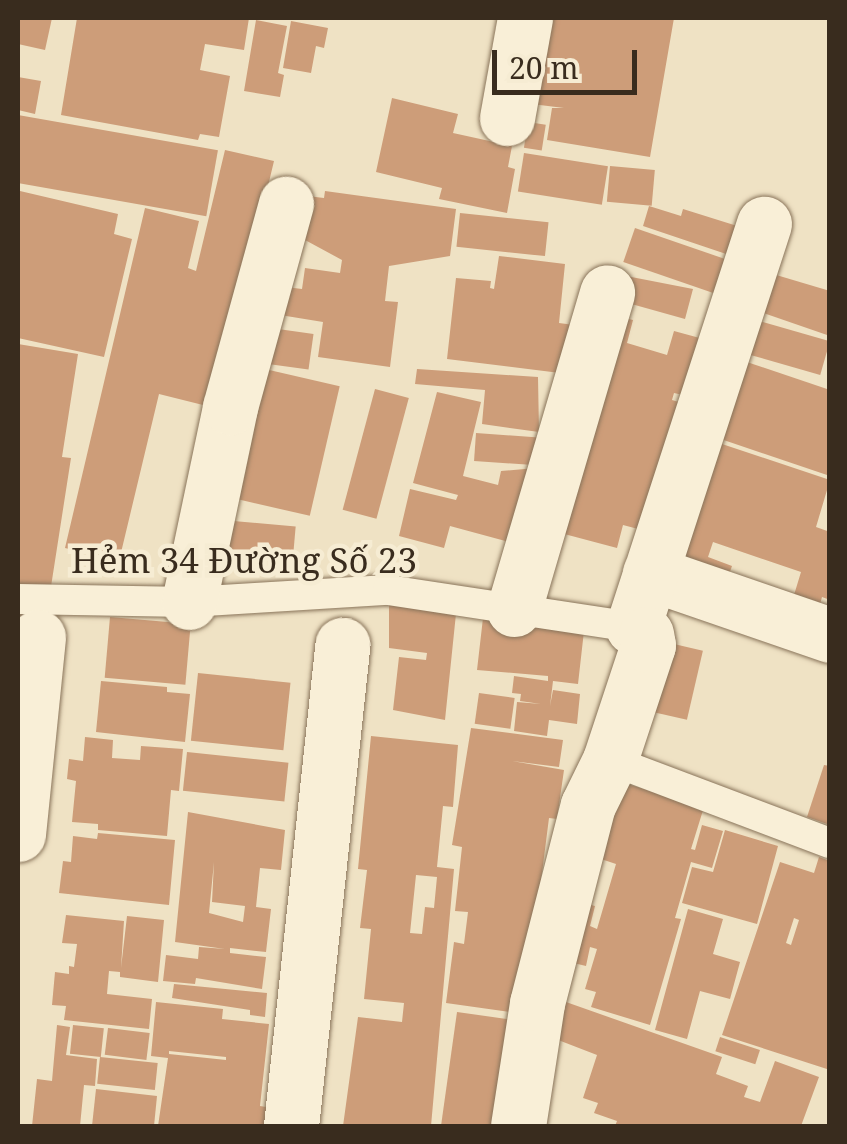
<!DOCTYPE html>
<meta charset="utf-8">
<style>
body{margin:0}
#map{position:relative;width:847px;height:1144px;overflow:hidden;background:#efe2c4;font-family:"Noto Serif",serif}
div>[style]{position:absolute}
[style*='--x']{left:calc(var(--x)*1px);top:calc(var(--y)*1px);width:calc(var(--w)*1px);rotate:calc(var(--a)*1deg)}
.building>*{inset:0;background:#cd9d79;transform-origin:0 0}
.roads{filter:drop-shadow(0 0 2px #89745a) drop-shadow(0 0 2px #89745a)}
.service>*{height:30px;margin:-15px;padding:0 15px;transform-origin:15px;border-radius:15px;background:#f9efd7}
.minor>*{height:55px;margin:-27.5px;padding:0 27.5px;transform-origin:27.5px;border-radius:27.5px;background:#f9efd7}
span{translate:-50% -50%;white-space:nowrap;text-align:center;line-height:1.15;-webkit-text-stroke:9px #f6ecd3;paint-order:stroke}
.street-label{font-size:35px;color:#392c1e}
.frame{position:absolute;inset:0;border:20px solid #392c1e;pointer-events:none}
.scale{position:absolute;left:492px;top:50px;width:145px;height:45px;box-sizing:border-box;border:5px solid #392c1e;border-top:0;padding-left:12px;font-size:30px;line-height:35px;white-space:nowrap;color:#392c1e;-webkit-text-stroke:8px #f6ecd3;paint-order:stroke}
</style>
<div id="map">
<div class="building">
<i style="clip-path:polygon(18px 18px,52px 18px,45px 50px,18px 44px)"></i>
<i style="clip-path:polygon(77px 18px,249px 18px,244px 50px,205px 44px,200px 70px,230px 76px,219px 137px,200px 134px,198px 140px,61px 115px)"></i>
<i style="clip-path:polygon(547px 18px,674px 18px,650px 157px,547px 140px,552px 108px,564px 108px,524px 103px)"></i>
<i style="clip-path:polygon(256px 20px,287px 26px,278px 73px,284px 75px,280px 97px,244px 91px)"></i>
<i style="clip-path:polygon(291px 21px,328px 28px,324px 48px,316px 46px,311px 73px,283px 68px)"></i>
<i style="clip-path:polygon(18px 77px,41px 81px,35px 114px,18px 110px)"></i>
<i style="clip-path:polygon(392px 98px,458px 114px,453px 133px,512px 146px,508px 167px,515px 169px,507px 213px,439px 199px,442px 188px,376px 172px)"></i>
<i style="left:18px;top:115px;width:203px;height:67px;rotate:10deg"></i>
<i style="left:528px;top:122px;width:18px;height:26px;rotate:9deg"></i>
<i style="clip-path:polygon(225px 150px,274px 161px,215px 408px,159px 394px,119px 561px,65px 548px,145px 208px,199px 221px,188px 268px,196px 271px)"></i>
<i style="left:524px;top:153px;width:85px;height:39px;rotate:9deg"></i>
<i style="left:610px;top:166px;width:45px;height:36px;rotate:5deg"></i>
<i style="clip-path:polygon(20px 191px,118px 214px,114px 234px,132px 239px,104px 357px,18px 338px)"></i>
<i style="clip-path:polygon(325px 191px,456px 209px,450px 256px,389px 266px,385px 301px,398px 302px,390px 367px,318px 357px,323px 322px,274px 314px,278px 286px,302px 289px,305px 268px,340px 273px,342px 260px,294px 234px,299px 195px,324px 198px)"></i>
<i style="clip-path:polygon(649px 206px,681px 216px,683px 209px,750px 230px,741px 259px,643px 226px)"></i>
<i style="left:460px;top:213px;width:89px;height:34px;rotate:6deg"></i>
<i style="left:635px;top:228px;width:99px;height:36px;rotate:19deg"></i>
<i style="clip-path:polygon(499px 256px,565px 264px,559px 323px,574px 325px,568px 374px,447px 359px,456px 278px,491px 281px,490px 288px,494px 289px)"></i>
<i style="clip-path:polygon(756px 269px,830px 291px,830px 336px,746px 307px)"></i>
<i style="clip-path:polygon(616px 274px,693px 289px,685px 319px,610px 298px)"></i>
<i style="clip-path:polygon(605px 313px,633px 320px,627px 343px,667px 355px,674px 331px,707px 340px,692px 397px,674px 393px,672px 400px,692px 406px,657px 534px,623px 525px,617px 548px,553px 531px)"></i>
<i style="left:752px;top:319px;width:81px;height:35px;rotate:16deg"></i>
<i style="left:264px;top:327px;width:50px;height:36px;rotate:8deg"></i>
<i style="clip-path:polygon(18px 344px,78px 354px,62px 457px,71px 458px,50px 593px,18px 587px)"></i>
<i style="clip-path:polygon(732px 357px,830px 390px,830px 476px,706px 434px)"></i>
<i style="left:252px;top:366px;width:90px;height:133px;rotate:13deg"></i>
<i style="clip-path:polygon(417px 369px,538px 377px,539px 432px,482px 424px,485px 390px,415px 384px)"></i>
<i style="left:375px;top:389px;width:35px;height:125px;rotate:15deg"></i>
<i style="clip-path:polygon(437px 392px,481px 402px,463px 476px,498px 485px,501px 471px,536px 468px,516px 544px,450px 526px,444px 548px,399px 536px,410px 489px,456px 500px,458px 495px,413px 483px)"></i>
<i style="left:476px;top:433px;width:63px;height:28px;rotate:4deg"></i>
<i style="clip-path:polygon(701px 437px,830px 480px,816px 527px,830px 532px,830px 600px,822px 597px,820px 604px,794px 595px,801px 572px,713px 542px,708px 557px,732px 566px,725px 586px,659px 563px)"></i>
<i style="left:211px;top:519px;width:85px;height:37px;rotate:5deg"></i>
<i style="clip-path:polygon(389px 596px,457px 604px,445px 720px,393px 710px,399px 657px,426px 660px,427px 653px,389px 648px)"></i>
<i style="left:110px;top:617px;width:81px;height:61px;rotate:5deg"></i>
<i style="clip-path:polygon(483px 618px,584px 631px,578px 684px,553px 681px,550px 706px,553px 690px,580px 694px,577px 724px,549px 720px,547px 736px,514px 731px,517px 702px,541px 704px,520px 701px,521px 694px,512px 693px,514px 676px,548px 681px,548px 676px,477px 670px)"></i>
<i style="left:661px;top:641px;width:43px;height:71px;rotate:13deg"></i>
<i style="left:198px;top:673px;width:93px;height:68px;rotate:6deg"></i>
<i style="clip-path:polygon(101px 681px,167px 687px,167px 692px,190px 694px,185px 742px,96px 732px)"></i>
<i style="left:479px;top:693px;width:36px;height:31px;rotate:8deg"></i>
<i style="clip-path:polygon(471px 728px,563px 740px,559px 767px,512px 761px,564px 770px,557px 819px,549px 818px,524px 1014px,446px 1003px,454px 942px,464px 944px,468px 912px,455px 911px,462px 847px,452px 845px)"></i>
<i style="clip-path:polygon(evenodd,371px 736px,458px 745px,453px 807px,443px 806px,437px 867px,454px 869px,431px 1126px,343px 1126px,358px 1017px,402px 1022px,404px 1003px,364px 999px,371px 929px,360px 928px,367px 870px,358px 869px,371px 736px,416px 875px,437px 877px,434px 908px,425px 907px,422px 934px,410px 933px,416px 875px)"></i>
<i style="clip-path:polygon(85px 737px,113px 740px,112px 758px,140px 760px,141px 746px,183px 749px,179px 791px,171px 790px,167px 836px,98px 830px,98px 824px,72px 822px,76px 781px,67px 779px,69px 759px,83px 761px)"></i>
<i style="left:187px;top:752px;width:102px;height:39px;rotate:6deg"></i>
<i style="clip-path:polygon(824px 765px,830px 766px,830px 825px,807px 817px)"></i>
<i style="clip-path:polygon(624px 783px,704px 807px,691px 849px,695px 850px,702px 825px,723px 831px,712px 868px,691px 862px,675px 918px,681px 919px,650px 1025px,591px 1007px,596px 992px,585px 989px,597px 949px,590px 947px,586px 966px,561px 960px,575px 901px,595px 906px,590px 926px,597px 929px,616px 864px,601px 859px)"></i>
<i style="clip-path:polygon(evenodd,188px 812px,285px 830px,281px 870px,260px 868px,256px 907px,271px 909px,266px 952px,230px 948px,230px 953px,266px 957px,262px 989px,196px 978px,195px 984px,163px 981px,166px 955px,198px 959px,199px 947px,225px 949px,175px 942px,188px 812px,214px 862px,212px 902px,245px 906px,243px 922px,209px 913px,214px 862px)"></i>
<i style="clip-path:polygon(725px 830px,778px 846px,757px 924px,682px 903px,692px 867px,713px 872px)"></i>
<i style="clip-path:polygon(98px 833px,175px 840px,169px 905px,59px 893px,63px 861px,71px 862px,73px 836px,97px 839px)"></i>
<i style="clip-path:polygon(evenodd,819px 857px,830px 861px,830px 1070px,722px 1035px,780px 862px,814px 873px,819px 857px,794px 918px,799px 920px,791px 945px,786px 943px,794px 918px)"></i>
<i style="clip-path:polygon(688px 909px,723px 919px,713px 954px,740px 962px,730px 999px,700px 991px,687px 1039px,655px 1030px)"></i>
<i style="clip-path:polygon(66px 915px,124px 921px,121px 968px,127px 916px,164px 920px,158px 982px,120px 977px,120px 972px,109px 971px,107px 994px,152px 999px,149px 1029px,64px 1020px,66px 1006px,52px 1005px,55px 972px,69px 974px,69px 966px,74px 967px,77px 944px,62px 943px)"></i>
<i style="clip-path:polygon(174px 984px,267px 993px,265px 1017px,250px 1015px,250px 1010px,172px 998px)"></i>
<i style="clip-path:polygon(evenodd,156px 1002px,223px 1009px,222px 1019px,269px 1024px,260px 1106px,266px 1107px,264px 1126px,158px 1126px,168px 1058px,151px 1056px,156px 1002px,169px 1051px,226px 1057px,226px 1060px,169px 1054px,169px 1051px)"></i>
<i style="clip-path:polygon(566px 1002px,722px 1057px,716px 1074px,748px 1086px,744px 1097px,760px 1102px,775px 1061px,819px 1077px,801px 1126px,615px 1126px,617px 1121px,594px 1113px,598px 1103px,583px 1098px,597px 1055px,553px 1038px)"></i>
<i style="left:457px;top:1012px;width:65px;height:115px;rotate:8deg"></i>
<i style="clip-path:polygon(57px 1025px,70px 1027px,66px 1055px,97px 1059px,95px 1086px,84px 1085px,80px 1126px,32px 1126px,37px 1079px,52px 1081px)"></i>
<i style="left:73px;top:1025px;width:31px;height:29px;rotate:6deg"></i>
<i style="left:108px;top:1028px;width:42px;height:27px;rotate:7deg"></i>
<i style="left:720px;top:1037px;width:42px;height:15px;rotate:18deg"></i>
<i style="left:100px;top:1057px;width:58px;height:27px;rotate:6deg"></i>
<i style="clip-path:polygon(96px 1089px,157px 1096px,154px 1126px,92px 1126px)"></i>
</div>
<div class="roads">
<div class="service">
<i style="--x:18;--y:599;--w:171;--a:1"></i>
<i style="--x:189;--y:602;--w:199;--a:-3.5"></i>
<i style="--x:388;--y:590;--w:248;--a:8.6"></i>
<i style="--x:633;--y:627;--w:13;--a:27"></i>
<i style="--x:610;--y:760;--w:235;--a:20.7"></i>
</div>
<div class="minor">
<i style="--x:507;--y:118;--w:102;--a:-79.8"></i>
<i style="--x:650;--y:573;--w:190;--a:19"></i>
<i style="--x:189;--y:602;--w:199;--a:-78.1"></i>
<i style="--x:230;--y:407;--w:211;--a:-74.6"></i>
<i style="--x:514;--y:609;--w:330;--a:-73.6"></i>
<i style="--x:633;--y:627;--w:424;--a:-72"></i>
<i style="--x:18;--y:834;--w:198;--a:-84.2"></i>
<i style="--x:291;--y:1126;--w:484;--a:-83.9"></i>
<i style="--x:518;--y:1126;--w:124;--a:-81.2"></i>
<i style="--x:537;--y:1003;--w:204;--a:-75.6"></i>
<i style="--x:588;--y:805;--w:50;--a:-63.9"></i>
<i style="--x:610;--y:760;--w:121;--a:-71.7"></i>
<i style="--x:648;--y:645;--w:11;--a:-100"></i>
</div>
</div>
<div class="street-label">
<span style="left:244px;top:560px">Hẻm 34 Đường Số 23</span>
</div>
<div class="frame"></div>
<div class="scale">20 m</div>
</div>
